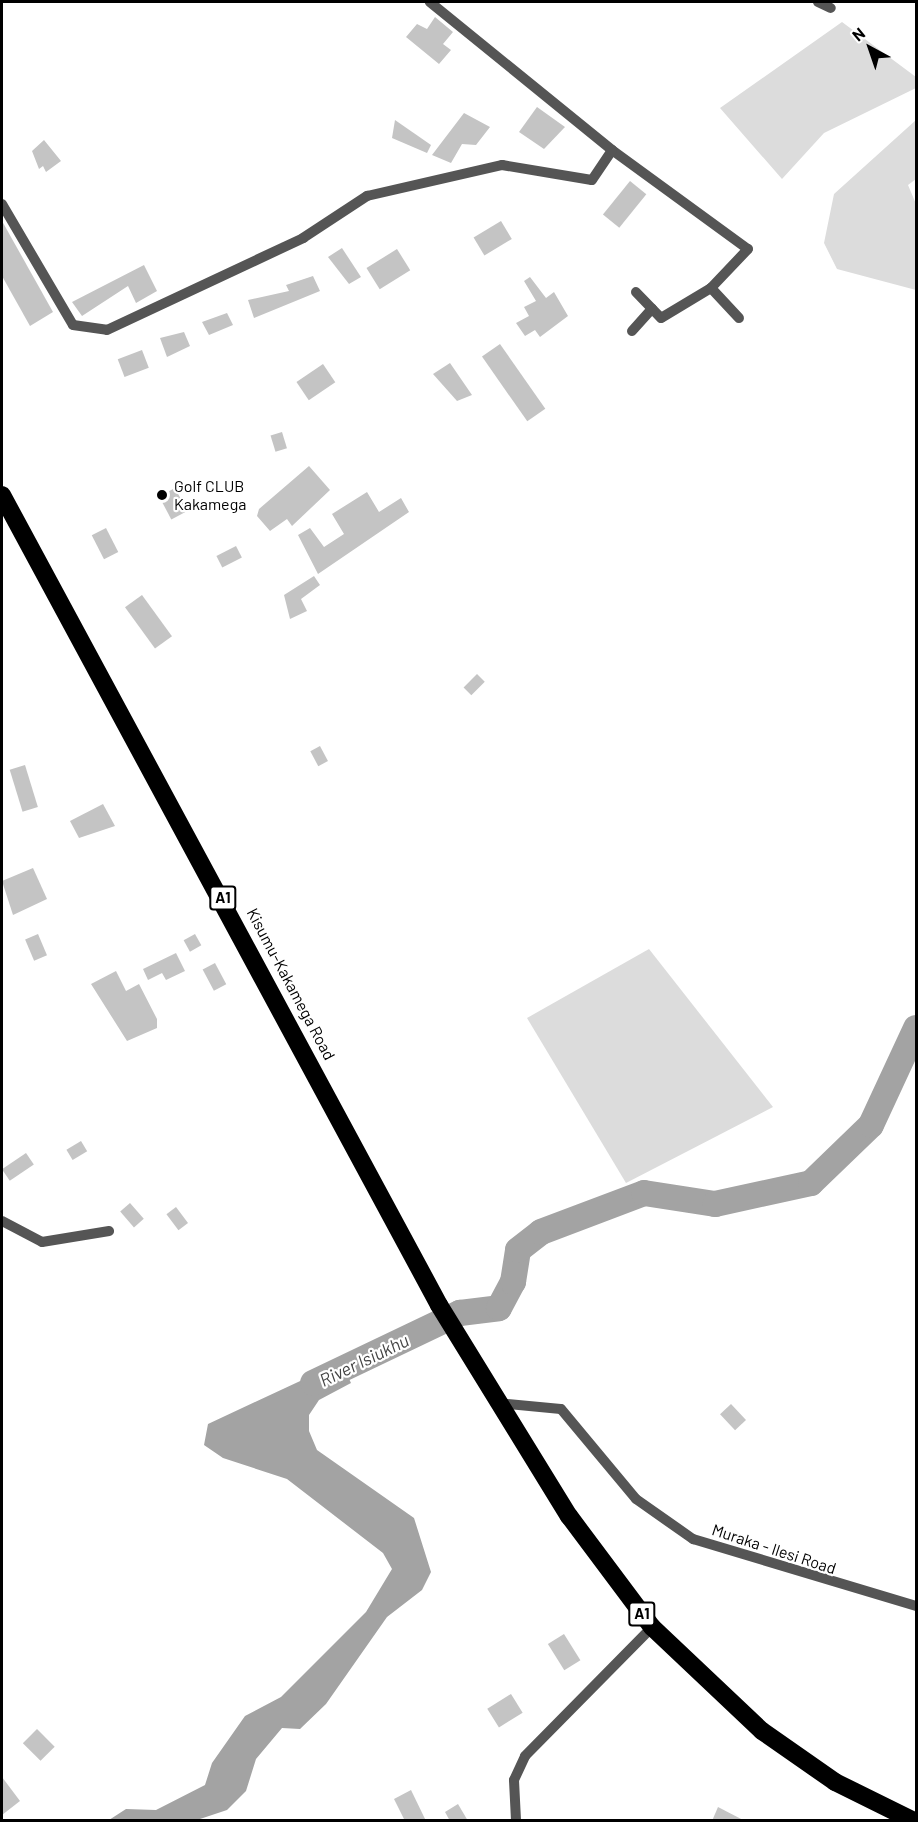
<!DOCTYPE html>
<style>
body{margin:0}
#map{position:relative;width:918px;height:1822px;overflow:hidden;background:#fff;font-family:Barlow,sans-serif}
div>[style]{position:absolute}
[style*='--x']{left:calc(var(--x)*1px);top:calc(var(--y)*1px);width:calc(var(--w)*1px);rotate:calc(var(--a)*1deg)}
.green>*{inset:0;background:#dcdcdc}
.water>*{inset:0;background:#a3a3a3}
.river>*{height:26px;margin:-13px;padding:0 13px;transform-origin:13px;border-radius:13px;background:#a3a3a3}
.building>*{inset:0;background:#c4c4c4;transform-origin:0 0}
.street>*{height:10px;margin:-5px;padding:0 5px;transform-origin:5px;border-radius:5px;background:#555}
.highway>*{height:18px;margin:-9px;padding:0 9px;transform-origin:9px;border-radius:9px;background:#000}
.dots>*{width:16px;height:16px;translate:-50% -50%;box-sizing:border-box;border:3px solid #fff;border-radius:50%}
span{translate:-50% -50%;white-space:nowrap;text-align:center;line-height:1.15;-webkit-text-stroke:4.5px #fff;paint-order:stroke}
.shield-label span{padding:2px 4px;background:#fff;border:2px solid;border-radius:4px;-webkit-text-stroke-width:0}
.shield-label{font-size:15px;color:#000;font-weight:700}
.poi-label{font-size:16px;color:#000}
.left{translate:0 -50%;text-align:left}
.street-label{font-size:16px;color:#000}
.water-label{font-size:18px;color:#444;font-style:italic}
.frame{position:absolute;inset:0;border:3px solid #000;pointer-events:none}
.north{position:absolute;left:840px;top:18px;width:60px;height:60px;-webkit-text-stroke:4px #fff;paint-order:stroke;rotate:320deg;font-size:16px;font-weight:700;line-height:24px;text-align:center;color:#000}
.north::after{content:'';display:block;margin:auto;width:21px;height:27px;background:#000;clip-path:polygon(50% 0,100% 100%,50% 72%,0 100%)}
</style>
<div id="map">
<div class="green">
<i style="clip-path:polygon(842px 22px,916px 77px,916px 88px,824px 133px,782px 179px,720px 108px)"></i>
<i style="clip-path:polygon(916px 120px,916px 179px,908px 185px,916px 204px,916px 290px,837px 269px,824px 243px,834px 194px)"></i>
<i style="clip-path:polygon(649px 949px,773px 1107px,626px 1183px,527px 1018px)"></i>
</div>
<div class="water">
<i style="clip-path:polygon(341px 1362px,351px 1383px,319px 1400px,309px 1415px,309px 1431px,317px 1450px,414px 1518px,431px 1572px,422px 1590px,387px 1617px,326px 1704px,300px 1729px,282px 1728px,256px 1759px,246px 1791px,227px 1810px,197px 1820px,109px 1820px,126px 1809px,156px 1810px,205px 1785px,212px 1763px,245px 1716px,281px 1697px,366px 1612px,392px 1569px,383px 1553px,287px 1479px,223px 1458px,204px 1445px,208px 1424px)"></i>
</div>
<div class="river">
<i style="--x:313;--y:1383;--w:163;--a:-25.5"></i>
<i style="--x:460;--y:1313;--w:39;--a:-7"></i>
<i style="--x:499;--y:1308;--w:30;--a:-62"></i>
<i style="--x:513;--y:1282;--w:32;--a:-81"></i>
<i style="--x:518;--y:1250;--w:29;--a:-38"></i>
<i style="--x:541;--y:1232;--w:110;--a:-20.7"></i>
<i style="--x:644;--y:1193;--w:72;--a:8.8"></i>
<i style="--x:715;--y:1204;--w:98;--a:-12.3"></i>
<i style="--x:811;--y:1183;--w:83;--a:-44"></i>
<i style="--x:871;--y:1125;--w:107;--a:-65.1"></i>
</div>
<div class="building">
<i style="clip-path:polygon(435px 17px,453px 32px,443px 44px,451px 50px,439px 64px,406px 37px,417px 24px,427px 29px)"></i>
<i style="clip-path:polygon(537px 107px,565px 127px,544px 149px,519px 132px)"></i>
<i style="clip-path:polygon(464px 113px,490px 127px,476px 145px,462px 144px,451px 163px,432px 155px)"></i>
<i style="clip-path:polygon(395px 120px,431px 145px,427px 153px,392px 138px)"></i>
<i style="clip-path:polygon(44px 140px,61px 161px,46px 172px,43px 166px,39px 169px,32px 151px)"></i>
<i style="left:630px;top:181px;width:21px;height:43px;rotate:39deg"></i>
<i style="clip-path:polygon(2px 221px,53px 312px,30px 326px,2px 276px)"></i>
<i style="left:501px;top:221px;width:21px;height:32px;rotate:59deg"></i>
<i style="clip-path:polygon(342px 248px,361px 277px,349px 284px,328px 257px)"></i>
<i style="left:397px;top:249px;width:25px;height:36px;rotate:58deg"></i>
<i style="clip-path:polygon(144px 265px,157px 291px,136px 303px,128px 286px,82px 316px,72px 302px)"></i>
<i style="clip-path:polygon(313px 276px,320px 291px,254px 318px,248px 300px,289px 291px,286px 285px)"></i>
<i style="clip-path:polygon(530px 277px,546px 298px,554px 292px,568px 316px,540px 337px,535px 330px,525px 336px,516px 323px,529px 316px,524px 307px,536px 301px,524px 281px)"></i>
<i style="clip-path:polygon(227px 313px,233px 325px,209px 335px,202px 322px)"></i>
<i style="clip-path:polygon(184px 332px,190px 346px,167px 357px,160px 338px)"></i>
<i style="left:500px;top:344px;width:79px;height:22px;rotate:55deg"></i>
<i style="left:142px;top:350px;width:19px;height:26px;rotate:69deg"></i>
<i style="clip-path:polygon(450px 363px,472px 395px,457px 401px,433px 374px)"></i>
<i style="left:323px;top:364px;width:22px;height:32px;rotate:56deg"></i>
<i style="left:282px;top:432px;width:17px;height:12px;rotate:73deg"></i>
<i style="clip-path:polygon(309px 466px,330px 490px,292px 526px,287px 519px,270px 531px,257px 516px,259px 509px)"></i>
<i style="left:175px;top:488px;width:26px;height:18px;rotate:62deg"></i>
<i style="clip-path:polygon(367px 492px,379px 512px,401px 498px,409px 512px,318px 574px,298px 535px,310px 528px,324px 547px,344px 534px,332px 514px)"></i>
<i style="left:106px;top:528px;width:27px;height:16px;rotate:63deg"></i>
<i style="left:236px;top:546px;width:13px;height:22px;rotate:63deg"></i>
<i style="clip-path:polygon(314px 576px,320px 585px,301px 599px,307px 611px,290px 619px,284px 595px)"></i>
<i style="left:142px;top:595px;width:51px;height:21px;rotate:54deg"></i>
<i style="left:477px;top:674px;width:11px;height:19px;rotate:45deg"></i>
<i style="left:320px;top:746px;width:17px;height:11px;rotate:62deg"></i>
<i style="left:25px;top:765px;width:44px;height:16px;rotate:73deg"></i>
<i style="clip-path:polygon(103px 804px,115px 826px,79px 838px,70px 821px)"></i>
<i style="clip-path:polygon(33px 868px,47px 899px,13px 915px,2px 881px)"></i>
<i style="left:38px;top:934px;width:23px;height:14px;rotate:67deg"></i>
<i style="left:195px;top:934px;width:13px;height:13px;rotate:61deg"></i>
<i style="clip-path:polygon(176px 953px,185px 971px,166px 980px,162px 973px,148px 980px,143px 969px)"></i>
<i style="left:215px;top:963px;width:24px;height:14px;rotate:62deg"></i>
<i style="clip-path:polygon(116px 971px,126px 991px,139px 984px,157px 1019px,157px 1028px,127px 1041px,91px 984px)"></i>
<i style="left:81px;top:1141px;width:12px;height:17px;rotate:59deg"></i>
<i style="left:26px;top:1153px;width:14px;height:29px;rotate:56deg"></i>
<i style="left:130px;top:1203px;width:21px;height:13px;rotate:49deg"></i>
<i style="left:176px;top:1207px;width:20px;height:12px;rotate:53deg"></i>
<i style="left:731px;top:1404px;width:22px;height:15px;rotate:47deg"></i>
<i style="left:564px;top:1634px;width:31px;height:19px;rotate:58deg"></i>
<i style="left:511px;top:1694px;width:22px;height:28px;rotate:58deg"></i>
<i style="left:37px;top:1729px;width:25px;height:20px;rotate:45deg"></i>
<i style="clip-path:polygon(2px 1777px,20px 1801px,2px 1815px)"></i>
<i style="clip-path:polygon(411px 1790px,426px 1821px,405px 1821px,394px 1799px)"></i>
<i style="clip-path:polygon(458px 1804px,468px 1821px,450px 1821px,445px 1812px)"></i>
<i style="clip-path:polygon(718px 1807px,745px 1821px,712px 1821px)"></i>
</div>
<div class="street">
<i style="--x:818;--y:2;--w:14;--a:25"></i>
<i style="--x:612;--y:150;--w:168;--a:36.1"></i>
<i style="--x:748;--y:249;--w:54;--a:133.5"></i>
<i style="--x:711;--y:288;--w:58;--a:149"></i>
<i style="--x:661;--y:318;--w:36;--a:-134"></i>
<i style="--x:2;--y:204;--w:140;--a:59.6"></i>
<i style="--x:73;--y:325;--w:34;--a:8"></i>
<i style="--x:107;--y:330;--w:217;--a:-25.1"></i>
<i style="--x:303;--y:238;--w:77;--a:-33.3"></i>
<i style="--x:367;--y:196;--w:139;--a:-12.9"></i>
<i style="--x:502;--y:165;--w:91;--a:9.5"></i>
<i style="--x:592;--y:180;--w:36;--a:-56"></i>
<i style="--x:612;--y:150;--w:235;--a:-140.9"></i>
<i style="--x:711;--y:288;--w:41;--a:47"></i>
<i style="--x:632;--y:331;--w:30;--a:-48"></i>
<i style="--x:2;--y:1221;--w:45;--a:27.7"></i>
<i style="--x:42;--y:1242;--w:68;--a:-9.3"></i>
<i style="--x:497;--y:1403;--w:64;--a:5.4"></i>
<i style="--x:561;--y:1409;--w:117;--a:50.2"></i>
<i style="--x:636;--y:1499;--w:70;--a:35.1"></i>
<i style="--x:693;--y:1539;--w:233;--a:16.7"></i>
<i style="--x:516;--y:1820;--w:40;--a:-92.9"></i>
<i style="--x:514;--y:1780;--w:26;--a:-65"></i>
<i style="--x:525;--y:1756;--w:181;--a:-45.4"></i>
</div>
<div class="highway">
<i style="--x:2;--y:495;--w:920;--a:61.65"></i>
<i style="--x:439;--y:1305;--w:248;--a:58.4"></i>
<i style="--x:569;--y:1516;--w:139;--a:53.2"></i>
<i style="--x:652;--y:1627;--w:151;--a:43.4"></i>
<i style="--x:762;--y:1731;--w:89;--a:34.9"></i>
<i style="--x:835;--y:1782;--w:86;--a:26.3"></i>
</div>
<div class="dots">
<i style="left:162px;top:495px;background:#000"></i>
</div>
<div class="shield-label">
<span style="left:223px;top:898px">A1</span>
<span style="left:642px;top:1614px">A1</span>
</div>
<div class="poi-label">
<span class="left" style="left:174px;top:495px">Golf CLUB<br>Kakamega</span>
</div>
<div class="street-label">
<span style="left:291px;top:984px;rotate:62deg">Kisumu-Kakamega Road</span>
<span style="left:774px;top:1549px;rotate:18deg">Muraka - Ilesi Road</span>
</div>
<div class="water-label">
<span style="left:364px;top:1360px;rotate:-26deg">River Isiukhu</span>
</div>
<div class="frame"></div>
<div class="north">N</div>
</div>
